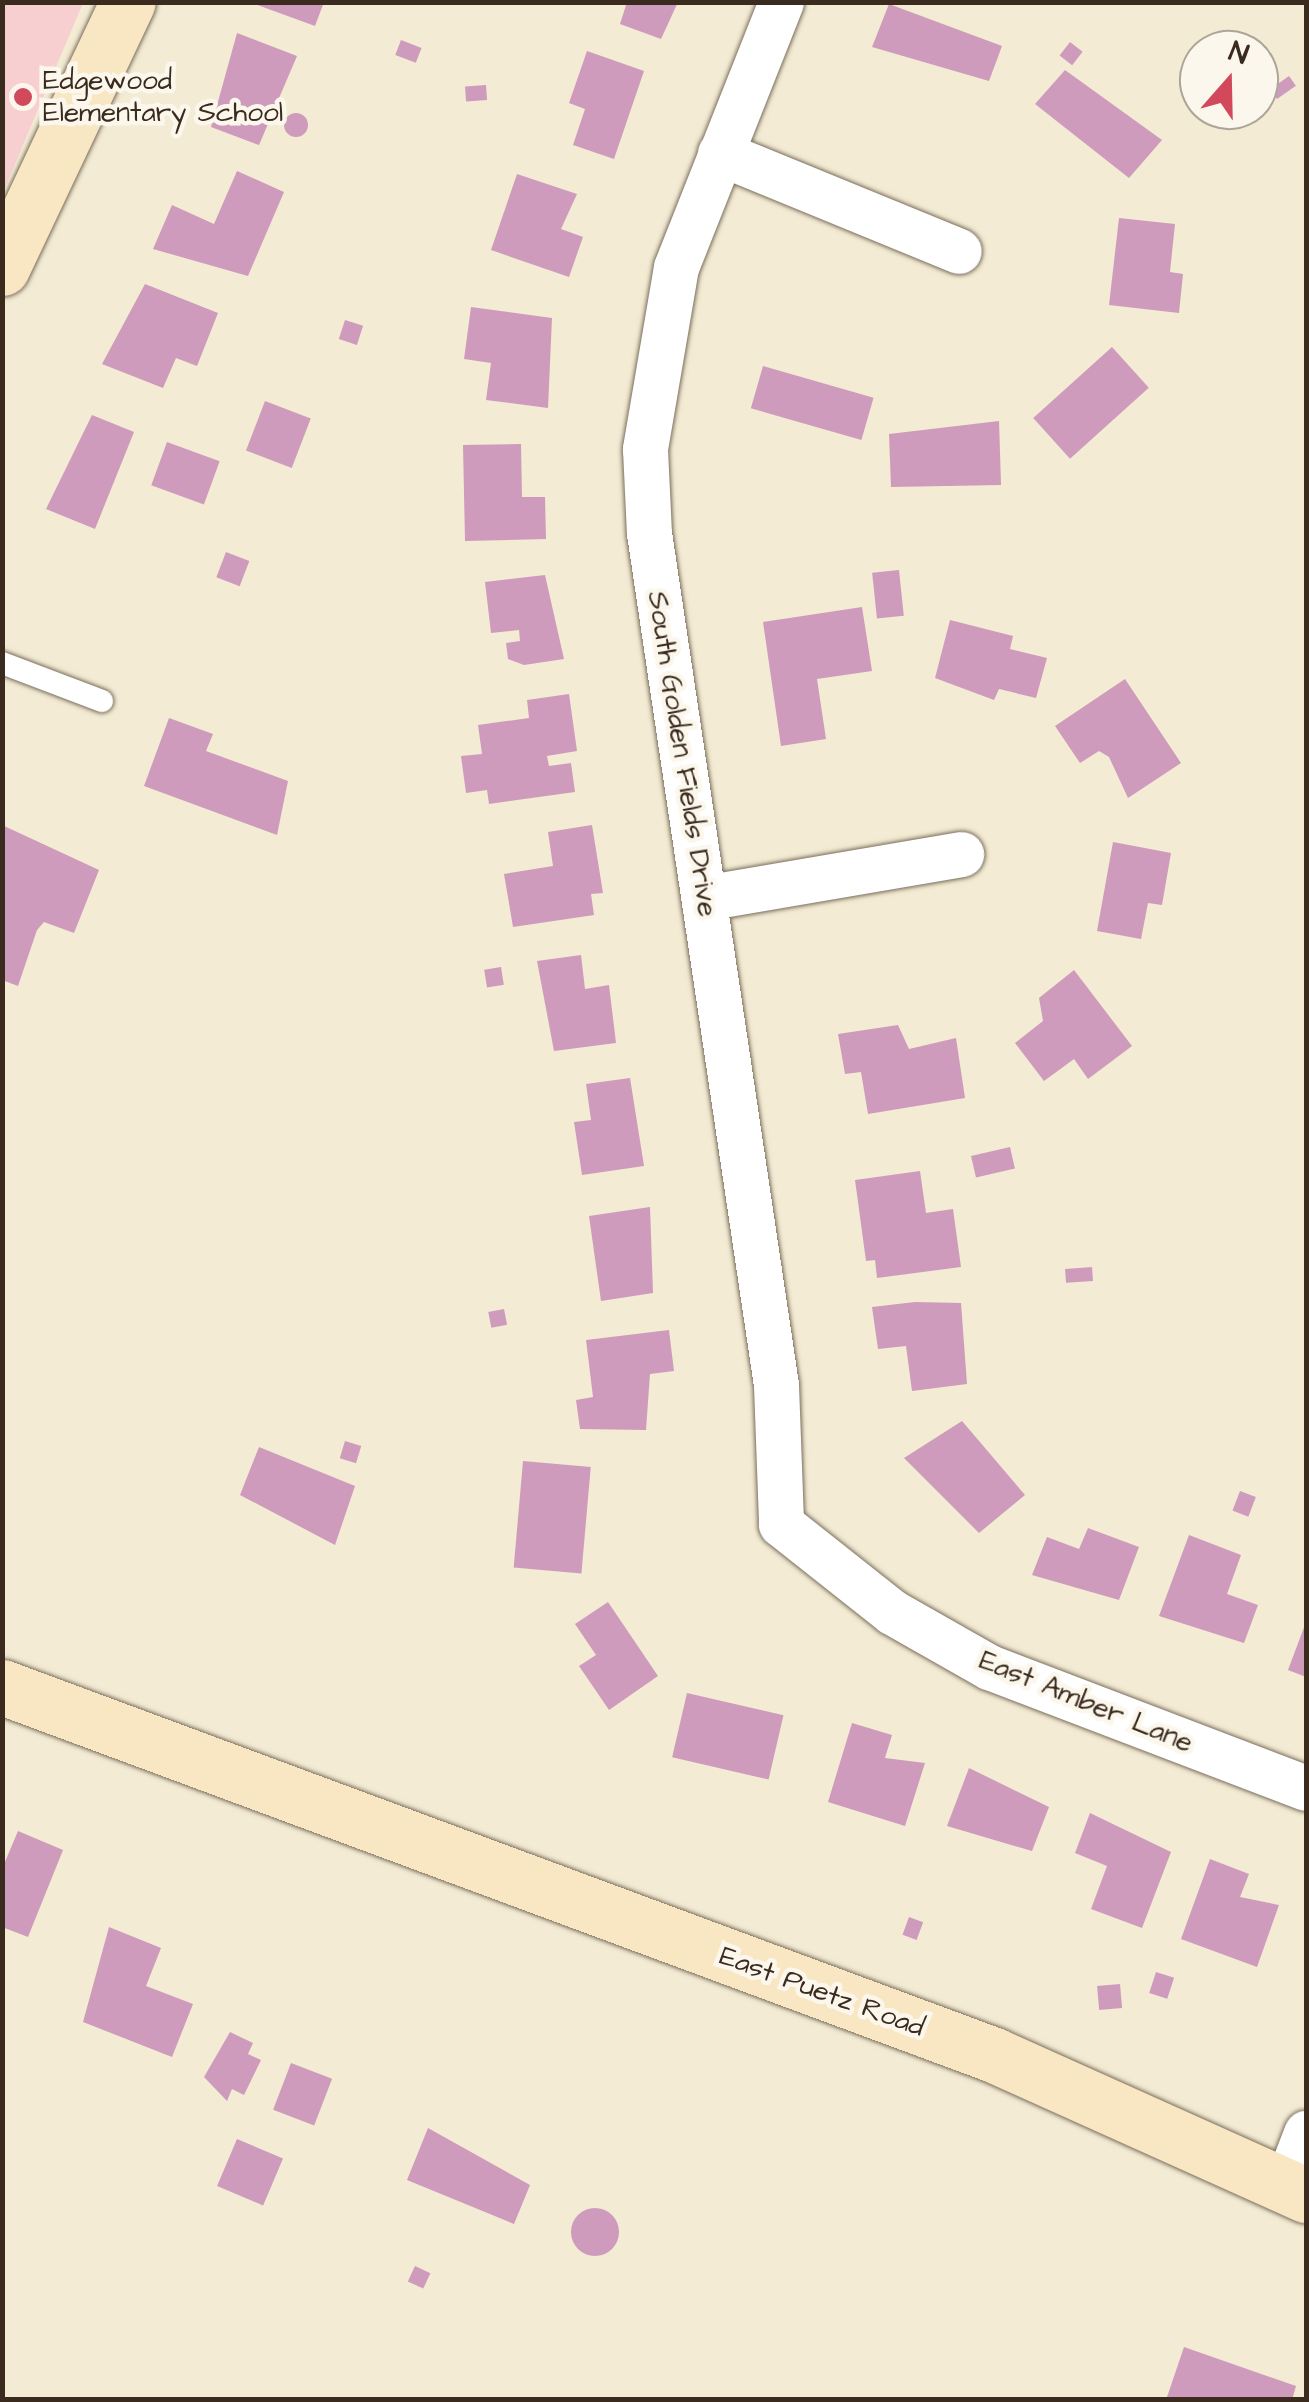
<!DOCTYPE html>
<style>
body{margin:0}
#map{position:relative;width:1309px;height:2402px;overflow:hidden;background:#f3ebd3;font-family:"Architects Daughter",sans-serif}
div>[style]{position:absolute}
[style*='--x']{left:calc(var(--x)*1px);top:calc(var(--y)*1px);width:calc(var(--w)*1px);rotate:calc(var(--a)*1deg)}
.built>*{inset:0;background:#f7cfd1}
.building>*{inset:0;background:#ce9bbd;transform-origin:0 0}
.round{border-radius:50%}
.roads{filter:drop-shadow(0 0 2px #7b6e5d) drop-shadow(0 0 2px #7b6e5d)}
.lane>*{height:22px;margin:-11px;padding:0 11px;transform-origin:11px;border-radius:11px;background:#fff}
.street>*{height:45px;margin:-22.5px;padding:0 22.5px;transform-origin:22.5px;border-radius:22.5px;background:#fff}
.secondary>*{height:55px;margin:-27.5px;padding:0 27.5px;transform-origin:27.5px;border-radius:27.5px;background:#f9e7c3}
.dots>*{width:28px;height:28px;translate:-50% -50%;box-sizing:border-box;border:5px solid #fbf7ec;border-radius:50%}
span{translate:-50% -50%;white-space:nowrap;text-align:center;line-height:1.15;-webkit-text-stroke:9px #fbf7ec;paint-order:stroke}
.poi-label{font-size:28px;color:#3b2a1e}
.left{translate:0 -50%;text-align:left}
.street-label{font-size:28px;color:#3b2a1e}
.frame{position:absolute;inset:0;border:5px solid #3b2a1e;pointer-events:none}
.north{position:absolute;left:1179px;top:30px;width:100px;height:100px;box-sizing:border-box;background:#fbf7ec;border:2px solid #aea59a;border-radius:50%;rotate:20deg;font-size:28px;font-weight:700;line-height:40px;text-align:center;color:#3b2a1e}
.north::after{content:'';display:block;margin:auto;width:35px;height:45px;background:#d1495b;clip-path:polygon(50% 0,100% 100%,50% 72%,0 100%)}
</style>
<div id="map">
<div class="built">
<i style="clip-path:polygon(3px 2px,83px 3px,3px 192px,2px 3px)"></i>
</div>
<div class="building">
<i style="clip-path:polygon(249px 2px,324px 2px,315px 26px)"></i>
<i style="clip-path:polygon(627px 2px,678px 2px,661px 39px,620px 24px)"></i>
<i style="clip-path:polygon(889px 4px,1002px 46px,989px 81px,872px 47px)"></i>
<i style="clip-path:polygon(237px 33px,297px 56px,259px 145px,211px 127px)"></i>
<i style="left:401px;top:40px;width:22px;height:16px;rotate:21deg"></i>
<i style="left:1070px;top:42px;width:16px;height:17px;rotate:38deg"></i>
<i style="clip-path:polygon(587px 51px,644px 71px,614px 159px,573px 145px,585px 109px,569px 103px)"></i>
<i style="clip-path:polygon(1065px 70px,1162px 140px,1129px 178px,1035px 104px)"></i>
<i style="left:1289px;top:76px;width:12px;height:23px;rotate:55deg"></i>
<i style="left:486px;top:85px;width:15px;height:21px;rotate:86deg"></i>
<i class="round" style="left:284px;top:113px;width:24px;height:24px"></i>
<i style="clip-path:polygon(237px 171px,284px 192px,248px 276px,153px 249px,172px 205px,214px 224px)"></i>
<i style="clip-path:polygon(517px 174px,577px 194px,561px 229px,583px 237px,569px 277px,491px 250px)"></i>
<i style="clip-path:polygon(1119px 218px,1175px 224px,1170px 272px,1183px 274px,1179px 313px,1109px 305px)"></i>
<i style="clip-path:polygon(145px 284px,218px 313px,197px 366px,176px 358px,163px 388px,102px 364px)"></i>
<i style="clip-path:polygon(471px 307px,552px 318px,548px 408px,486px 400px,491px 363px,464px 359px)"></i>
<i style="left:345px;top:320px;width:19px;height:20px;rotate:18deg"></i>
<i style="left:1112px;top:347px;width:55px;height:106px;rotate:48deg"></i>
<i style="left:763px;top:366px;width:115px;height:44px;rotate:16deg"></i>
<i style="left:265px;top:401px;width:49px;height:53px;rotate:21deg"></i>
<i style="clip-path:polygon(92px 415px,134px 432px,95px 529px,46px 509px)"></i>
<i style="clip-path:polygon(999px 421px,1001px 485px,891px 487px,889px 434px)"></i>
<i style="left:167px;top:442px;width:56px;height:46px;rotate:20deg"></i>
<i style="clip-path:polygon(521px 444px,522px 497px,545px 497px,546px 539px,465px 541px,463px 445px)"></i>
<i style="left:226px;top:552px;width:25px;height:27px;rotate:21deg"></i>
<i style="left:899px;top:570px;width:46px;height:27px;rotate:84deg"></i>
<i style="clip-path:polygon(545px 575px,564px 659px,524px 665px,508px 659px,506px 643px,520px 641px,519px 630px,491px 633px,485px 582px)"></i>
<i style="clip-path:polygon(862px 607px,872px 671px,817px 679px,826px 739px,781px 746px,763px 622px)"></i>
<i style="clip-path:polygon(950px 620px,1013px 636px,1010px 649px,1047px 658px,1036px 698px,999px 689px,994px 700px,935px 678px)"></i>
<i style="clip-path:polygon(1125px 679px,1181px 763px,1128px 798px,1109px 757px,1099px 751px,1080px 763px,1055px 726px)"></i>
<i style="clip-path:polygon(569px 694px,577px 751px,547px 756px,549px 766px,571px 763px,575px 792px,489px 804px,487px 790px,466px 793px,461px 756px,482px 754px,478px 725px,529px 718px,527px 700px)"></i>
<i style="clip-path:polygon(169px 718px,213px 734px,206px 751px,288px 781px,277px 835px,144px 786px)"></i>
<i style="clip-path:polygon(2px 825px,99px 870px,74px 933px,44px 922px,37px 930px,18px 986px,2px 980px)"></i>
<i style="clip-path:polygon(592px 825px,603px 893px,591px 894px,594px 915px,513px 927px,504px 874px,553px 866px,548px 832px)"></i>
<i style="clip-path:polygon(1113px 842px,1171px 853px,1162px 905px,1148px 903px,1141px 939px,1097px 931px)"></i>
<i style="clip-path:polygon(581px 955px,585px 989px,609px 985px,616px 1043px,554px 1051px,537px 961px)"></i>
<i style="left:501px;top:967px;width:18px;height:17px;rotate:81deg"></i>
<i style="clip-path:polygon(1074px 970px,1132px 1046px,1088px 1079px,1074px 1059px,1044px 1081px,1015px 1043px,1043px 1021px,1039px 998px)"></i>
<i style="clip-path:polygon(898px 1025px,909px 1049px,956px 1038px,965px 1098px,868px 1114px,861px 1072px,845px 1074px,838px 1034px)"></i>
<i style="clip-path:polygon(630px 1078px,644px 1166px,582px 1175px,574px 1122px,591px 1120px,586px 1084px)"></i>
<i style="left:1010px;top:1147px;width:22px;height:40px;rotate:77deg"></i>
<i style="clip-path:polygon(920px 1171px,926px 1213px,953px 1209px,961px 1267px,877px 1278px,875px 1260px,866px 1261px,855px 1180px)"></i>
<i style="clip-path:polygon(650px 1207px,653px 1293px,601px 1301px,589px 1216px)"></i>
<i style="left:1092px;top:1267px;width:14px;height:27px;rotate:86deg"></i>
<i style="clip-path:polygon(915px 1302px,961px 1303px,967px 1384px,912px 1391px,906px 1346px,878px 1349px,872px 1307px)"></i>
<i style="left:504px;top:1309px;width:16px;height:16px;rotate:79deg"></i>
<i style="clip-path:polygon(669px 1330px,674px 1371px,650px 1374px,646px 1430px,580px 1429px,576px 1400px,593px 1397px,586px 1340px)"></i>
<i style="clip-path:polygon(962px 1421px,1025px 1495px,979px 1533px,904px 1458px)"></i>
<i style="left:345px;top:1441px;width:17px;height:18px;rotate:17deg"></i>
<i style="clip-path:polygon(259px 1447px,355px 1486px,335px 1545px,240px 1495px)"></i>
<i style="left:523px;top:1461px;width:68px;height:107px;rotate:5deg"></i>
<i style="left:1240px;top:1491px;width:17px;height:21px;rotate:21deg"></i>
<i style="clip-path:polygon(1088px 1528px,1139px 1547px,1119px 1600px,1032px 1575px,1047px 1537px,1079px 1549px)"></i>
<i style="clip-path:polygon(1189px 1535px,1241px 1555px,1227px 1594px,1258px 1605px,1244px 1643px,1159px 1616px)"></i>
<i style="clip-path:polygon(608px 1602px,658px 1676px,609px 1710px,579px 1666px,596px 1655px,575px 1624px)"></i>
<i style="clip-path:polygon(1306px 1622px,1306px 1677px,1288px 1670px)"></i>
<i style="left:687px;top:1693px;width:99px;height:66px;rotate:13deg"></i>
<i style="clip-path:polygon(852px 1723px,892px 1735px,885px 1758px,925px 1763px,905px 1826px,828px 1802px)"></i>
<i style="clip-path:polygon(969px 1768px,1049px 1807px,1032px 1851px,947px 1826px)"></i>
<i style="clip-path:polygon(1090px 1813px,1171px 1852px,1142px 1928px,1091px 1909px,1107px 1866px,1075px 1853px)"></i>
<i style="clip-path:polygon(18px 1831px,63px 1850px,28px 1937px,2px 1927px,2px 1869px)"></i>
<i style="clip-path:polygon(1210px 1859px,1249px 1874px,1240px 1897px,1279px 1905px,1257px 1967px,1181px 1939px)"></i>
<i style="left:909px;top:1917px;width:15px;height:19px;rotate:20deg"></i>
<i style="clip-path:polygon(109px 1927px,161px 1948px,146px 1986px,193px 2004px,172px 2057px,83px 2022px)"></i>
<i style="left:1156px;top:1972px;width:19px;height:22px;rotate:18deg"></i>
<i style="left:1120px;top:1984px;width:24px;height:23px;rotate:85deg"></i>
<i style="clip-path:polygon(230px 2032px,253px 2043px,248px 2054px,261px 2060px,244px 2095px,232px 2089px,227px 2101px,204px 2077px)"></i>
<i style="left:291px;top:2063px;width:44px;height:50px;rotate:21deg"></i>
<i style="clip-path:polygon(428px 2128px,530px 2185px,514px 2224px,407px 2180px)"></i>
<i style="left:237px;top:2139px;width:50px;height:51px;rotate:23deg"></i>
<i class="round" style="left:571px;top:2208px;width:48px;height:48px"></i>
<i style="left:415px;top:2266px;width:17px;height:17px;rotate:25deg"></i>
<i style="clip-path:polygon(1184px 2347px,1296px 2386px,1292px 2400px,1166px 2400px)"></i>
</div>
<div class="roads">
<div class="lane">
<i style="--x:2;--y:663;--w:107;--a:20.8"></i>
</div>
<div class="street">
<i style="--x:781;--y:2;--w:285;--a:111.6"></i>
<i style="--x:676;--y:267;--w:185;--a:99.7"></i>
<i style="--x:645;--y:449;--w:84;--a:87.3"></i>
<i style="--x:649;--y:533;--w:861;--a:81.52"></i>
<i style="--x:776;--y:1385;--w:139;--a:87.9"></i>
<i style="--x:781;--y:1524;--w:142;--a:38.4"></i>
<i style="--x:892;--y:1612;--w:112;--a:29.6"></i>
<i style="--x:989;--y:1667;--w:339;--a:20.9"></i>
<i style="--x:720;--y:153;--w:258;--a:22.3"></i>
<i style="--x:704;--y:898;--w:261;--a:-9.7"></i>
<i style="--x:1286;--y:2185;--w:56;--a:-69"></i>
</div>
<div class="secondary">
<i style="--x:2;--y:268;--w:294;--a:-64.7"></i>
<i style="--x:2;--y:1687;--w:1058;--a:20.35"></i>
<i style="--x:994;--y:2055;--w:342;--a:24.2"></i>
</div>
</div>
<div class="dots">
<i style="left:23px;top:97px;background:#d1495b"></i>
</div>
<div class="poi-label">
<span class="left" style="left:43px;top:97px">Edgewood<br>Elementary School</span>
</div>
<div class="street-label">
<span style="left:682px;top:754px;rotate:81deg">South Golden Fields Drive</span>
<span style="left:1086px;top:1702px;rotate:22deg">East Amber Lane</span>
<span style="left:822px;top:1992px;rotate:20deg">East Puetz Road</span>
</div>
<div class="frame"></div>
<div class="north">N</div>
</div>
